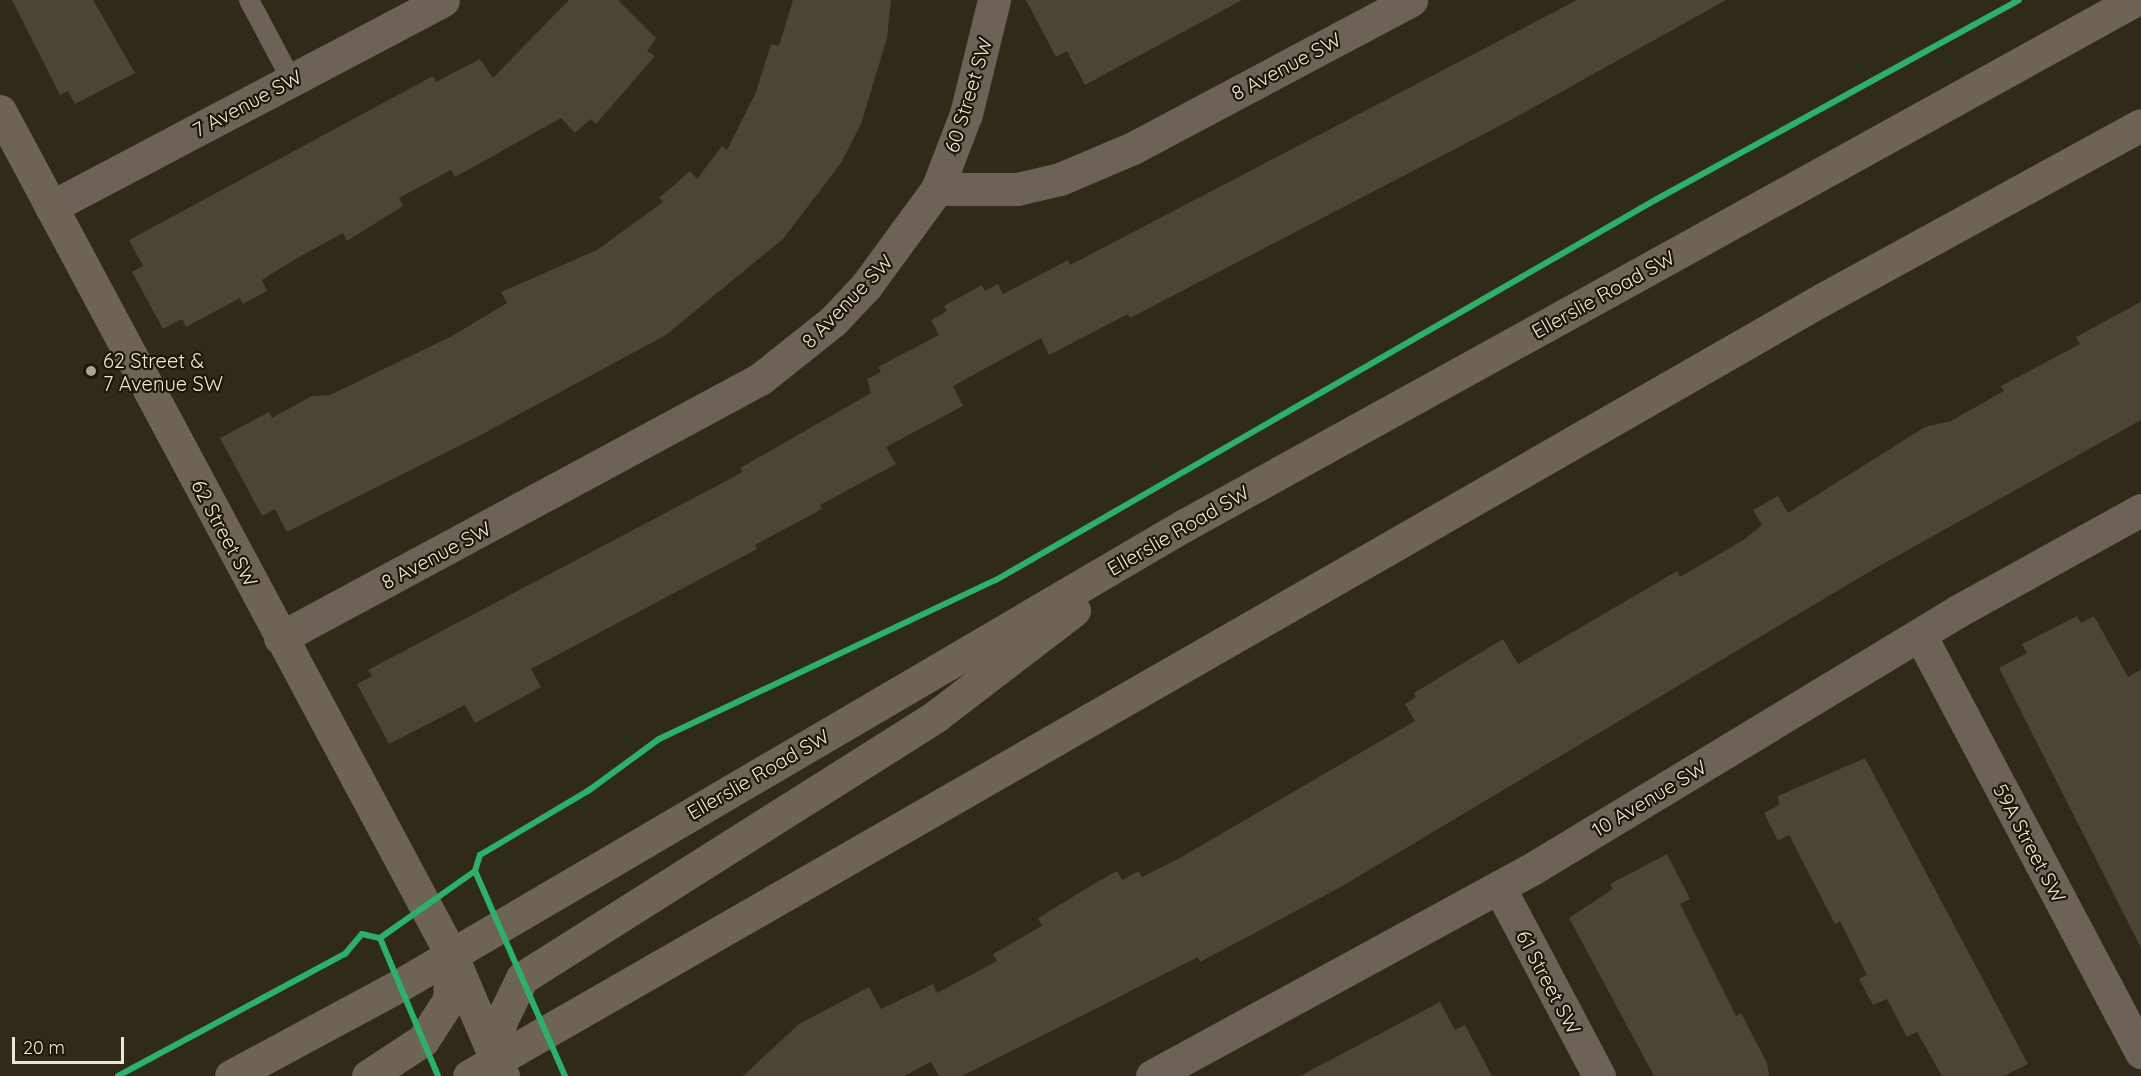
<!DOCTYPE html>
<style>
body{margin:0}
#map{position:relative;width:2141px;height:1076px;overflow:hidden;background:#302a18;font-family:Quicksand,sans-serif}
div>[style]{position:absolute}
[style*='--x']{left:calc(var(--x)*1px);top:calc(var(--y)*1px);width:calc(var(--w)*1px);rotate:calc(var(--a)*1deg)}
.building>*{inset:0;background:#4c4437}
.lane>*{height:20px;margin:-10px;padding:0 10px;transform-origin:10px;border-radius:10px;background:#6c6257}
.street>*{height:33px;margin:-16.5px;padding:0 16.5px;transform-origin:16.5px;border-radius:16.5px;background:#6c6257}
.secondary>*{height:33px;margin:-16.5px;padding:0 16.5px;transform-origin:16.5px;border-radius:16.5px;background:#6e6456}
.cycleway>*{height:6px;margin:-3px;padding:0 3px;transform-origin:3px;border-radius:3px;background:#2db169}
.dots>*{width:16px;height:16px;translate:-50% -50%;box-sizing:border-box;border:3px solid #1d170a;border-radius:50%}
span{translate:-50% -50%;white-space:nowrap;text-align:center;line-height:1.15;-webkit-text-stroke:4.5px #1d170a;paint-order:stroke}
.street-label{font-size:20px;color:#eee6d4}
.poi-label{font-size:20px;color:#eee6d4}
.left{translate:0 -50%;text-align:left}
.scale{position:absolute;left:12px;top:1037px;width:112px;height:27px;box-sizing:border-box;border:3px solid #eee6d4;border-top:0;padding-left:8px;font-size:18px;line-height:21px;white-space:nowrap;color:#eee6d4;-webkit-text-stroke:4px #1d170a;paint-order:stroke}
</style>
<div id="map">
<div class="building">
<i style="clip-path:polygon(12px 0,93px 0,135px 73px,75px 104px,68px 91px,60px 95px)"></i>
<i style="clip-path:polygon(569px 0,618px 0,656px 38px,647px 51px,655px 56px,596px 124px,591px 119px,575px 133px,561px 118px,455px 177px,451px 170px,399px 198px,403px 206px,347px 241px,343px 233px,292px 261px,262px 280px,267px 291px,243px 304px,240px 298px,186px 327px,182px 319px,163px 329px,132px 272px,143px 266px,129px 240px,433px 76px,436px 82px,480px 59px,493px 78px)"></i>
<i style="clip-path:polygon(793px 0,891px 0,887px 38px,861px 124px,841px 163px,783px 239px,666px 335px,479px 436px,287px 532px,275px 509px,262px 516px,220px 438px,269px 412px,272px 418px,312px 396px,330px 395px,452px 336px,507px 303px,501px 292px,597px 250px,663px 202px,659px 198px,690px 171px,697px 179px,722px 146px,727px 150px,756px 92px,771px 44px,779px 46px)"></i>
<i style="clip-path:polygon(1026px 0,1242px 0,1085px 85px,1067px 51px,1056px 57px)"></i>
<i style="clip-path:polygon(1577px 0,1726px 0,1509px 121px,1130px 318px,1128px 314px,1049px 355px,1041px 338px,953px 386px,963px 406px,886px 447px,896px 464px,820px 505px,822px 509px,755px 545px,757px 549px,531px 669px,541px 687px,475px 723px,465px 705px,389px 744px,357px 684px,372px 676px,368px 670px,743px 472px,740px 468px,871px 393px,867px 379px,881px 372px,878px 367px,939px 335px,931px 320px,947px 311px,944px 306px,982px 285px,985px 291px,998px 284px,1003px 294px,1068px 260px,1070px 265px)"></i>
<i style="clip-path:polygon(2141px 302px,2141px 420px,1874px 569px,1339px 888px,1200px 962px,1198px 957px,962px 1076px,939px 1076px,931px 1062px,904px 1076px,743px 1076px,799px 1024px,869px 987px,881px 1009px,933px 984px,937px 993px,997px 961px,993px 954px,1042px 926px,1038px 918px,1092px 885px,1117px 871px,1122px 880px,1139px 871px,1142px 877px,1178px 859px,1415px 721px,1405px 704px,1416px 697px,1414px 693px,1503px 639px,1518px 664px,1677px 571px,1680px 577px,1745px 539px,1762px 525px,1753px 510px,1778px 496px,1788px 513px,1925px 427px,1951px 421px,2004px 391px,2001px 386px,2080px 344px,2076px 337px)"></i>
<i style="clip-path:polygon(2077px 616px,2081px 623px,2094px 616px,2128px 677px,2141px 670px,2141px 948px,1999px 668px,2027px 653px,2022px 644px)"></i>
<i style="clip-path:polygon(1865px 758px,2028px 1064px,2004px 1076px,1942px 1076px,1917px 1032px,1907px 1037px,1887px 999px,1873px 1005px,1859px 979px,1867px 975px,1840px 921px,1835px 924px,1789px 835px,1778px 841px,1764px 813px,1779px 805px,1778px 796px)"></i>
<i style="clip-path:polygon(1667px 854px,1690px 899px,1680px 904px,1736px 1016px,1741px 1013px,1767px 1063px,1769px 1076px,1654px 1076px,1569px 918px,1613px 889px,1610px 884px)"></i>
<i style="clip-path:polygon(1440px 1002px,1455px 1030px,1465px 1025px,1492px 1076px,1300px 1076px)"></i>
</div>
<div class="lane">
<i style="--x:249;--y:0;--w:89;--a:62"></i>
</div>
<div class="street">
<i style="--x:937;--y:189;--w:80;--a:-68.9"></i>
<i style="--x:966;--y:114;--w:117;--a:-76.2"></i>
<i style="--x:51;--y:207;--w:443;--a:-27.8"></i>
<i style="--x:1920;--y:635;--w:472;--a:62.1"></i>
<i style="--x:280;--y:638;--w:545;--a:-28.35"></i>
<i style="--x:760;--y:379;--w:93;--a:-38.5"></i>
<i style="--x:833;--y:321;--w:48;--a:-46.7"></i>
<i style="--x:866;--y:286;--w:120;--a:-53.8"></i>
<i style="--x:937;--y:189;--w:80;--a:0"></i>
<i style="--x:1017;--y:189;--w:44;--a:-13.1"></i>
<i style="--x:1060;--y:179;--w:79;--a:-23"></i>
<i style="--x:1133;--y:148;--w:315;--a:-28"></i>
<i style="--x:1499;--y:887;--w:214;--a:62.1"></i>
<i style="--x:1152;--y:1076;--w:433;--a:-28.6"></i>
<i style="--x:1532;--y:869;--w:498;--a:-31.2"></i>
<i style="--x:1958;--y:611;--w:209;--a:-28.9"></i>
</div>
<div class="secondary">
<i style="--x:0;--y:111;--w:956;--a:61.85"></i>
<i style="--x:451;--y:954;--w:133;--a:66.9"></i>
<i style="--x:496;--y:1061;--w:38;--a:-84"></i>
<i style="--x:500;--y:1023;--w:50;--a:-63.9"></i>
<i style="--x:522;--y:978;--w:490;--a:-32.3"></i>
<i style="--x:936;--y:716;--w:174;--a:-37.5"></i>
<i style="--x:231;--y:1076;--w:192;--a:-28.3"></i>
<i style="--x:400;--y:985;--w:908;--a:-30.38"></i>
<i style="--x:1183;--y:526;--w:1088;--a:-28.92"></i>
<i style="--x:368;--y:1076;--w:66;--a:-33.2"></i>
<i style="--x:423;--y:1040;--w:48;--a:-57"></i>
<i style="--x:449;--y:1000;--w:38;--a:-87"></i>
<i style="--x:469;--y:1076;--w:1561;--a:-29.85"></i>
<i style="--x:1823;--y:299;--w:362;--a:-28.7"></i>
</div>
<div class="cycleway">
<i style="--x:475;--y:871;--w:224;--a:66.3"></i>
<i style="--x:380;--y:938;--w:150;--a:67.2"></i>
<i style="--x:118;--y:1076;--w:258;--a:-28.3"></i>
<i style="--x:345;--y:954;--w:26;--a:-50"></i>
<i style="--x:362;--y:934;--w:18;--a:13"></i>
<i style="--x:380;--y:938;--w:116;--a:-35.2"></i>
<i style="--x:475;--y:871;--w:17;--a:-73"></i>
<i style="--x:480;--y:855;--w:126;--a:-30.7"></i>
<i style="--x:588;--y:791;--w:88;--a:-36.2"></i>
<i style="--x:659;--y:739;--w:373;--a:-25.3"></i>
<i style="--x:996;--y:580;--w:763;--a:-29.96"></i>
<i style="--x:1657;--y:199;--w:413;--a:-28.8"></i>
</div>
<div class="dots">
<i style="left:91px;top:371px;background:#aca492"></i>
</div>
<div class="street-label">
<span style="left:1286px;top:66px;rotate:-28deg">8 Avenue SW</span>
<span style="left:968px;top:95px;rotate:-73deg">60 Street SW</span>
<span style="left:247px;top:103px;rotate:-28deg">7 Avenue SW</span>
<span style="left:1603px;top:294px;rotate:-29deg">Ellerslie Road SW</span>
<span style="left:847px;top:301px;rotate:-46deg">8 Avenue SW</span>
<span style="left:1178px;top:530px;rotate:-30deg">Ellerslie Road SW</span>
<span style="left:225px;top:533px;rotate:62deg">62 Street SW</span>
<span style="left:436px;top:555px;rotate:-28deg">8 Avenue SW</span>
<span style="left:758px;top:774px;rotate:-30deg">Ellerslie Road SW</span>
<span style="left:1649px;top:798px;rotate:-31deg">10 Avenue SW</span>
<span style="left:2030px;top:843px;rotate:62deg">59A Street SW</span>
<span style="left:1549px;top:982px;rotate:62deg">61 Street SW</span>
</div>
<div class="poi-label">
<span class="left" style="left:103px;top:372px">62 Street &amp;<br>7 Avenue SW</span>
</div>
<div class="scale">20 m</div>
</div>
